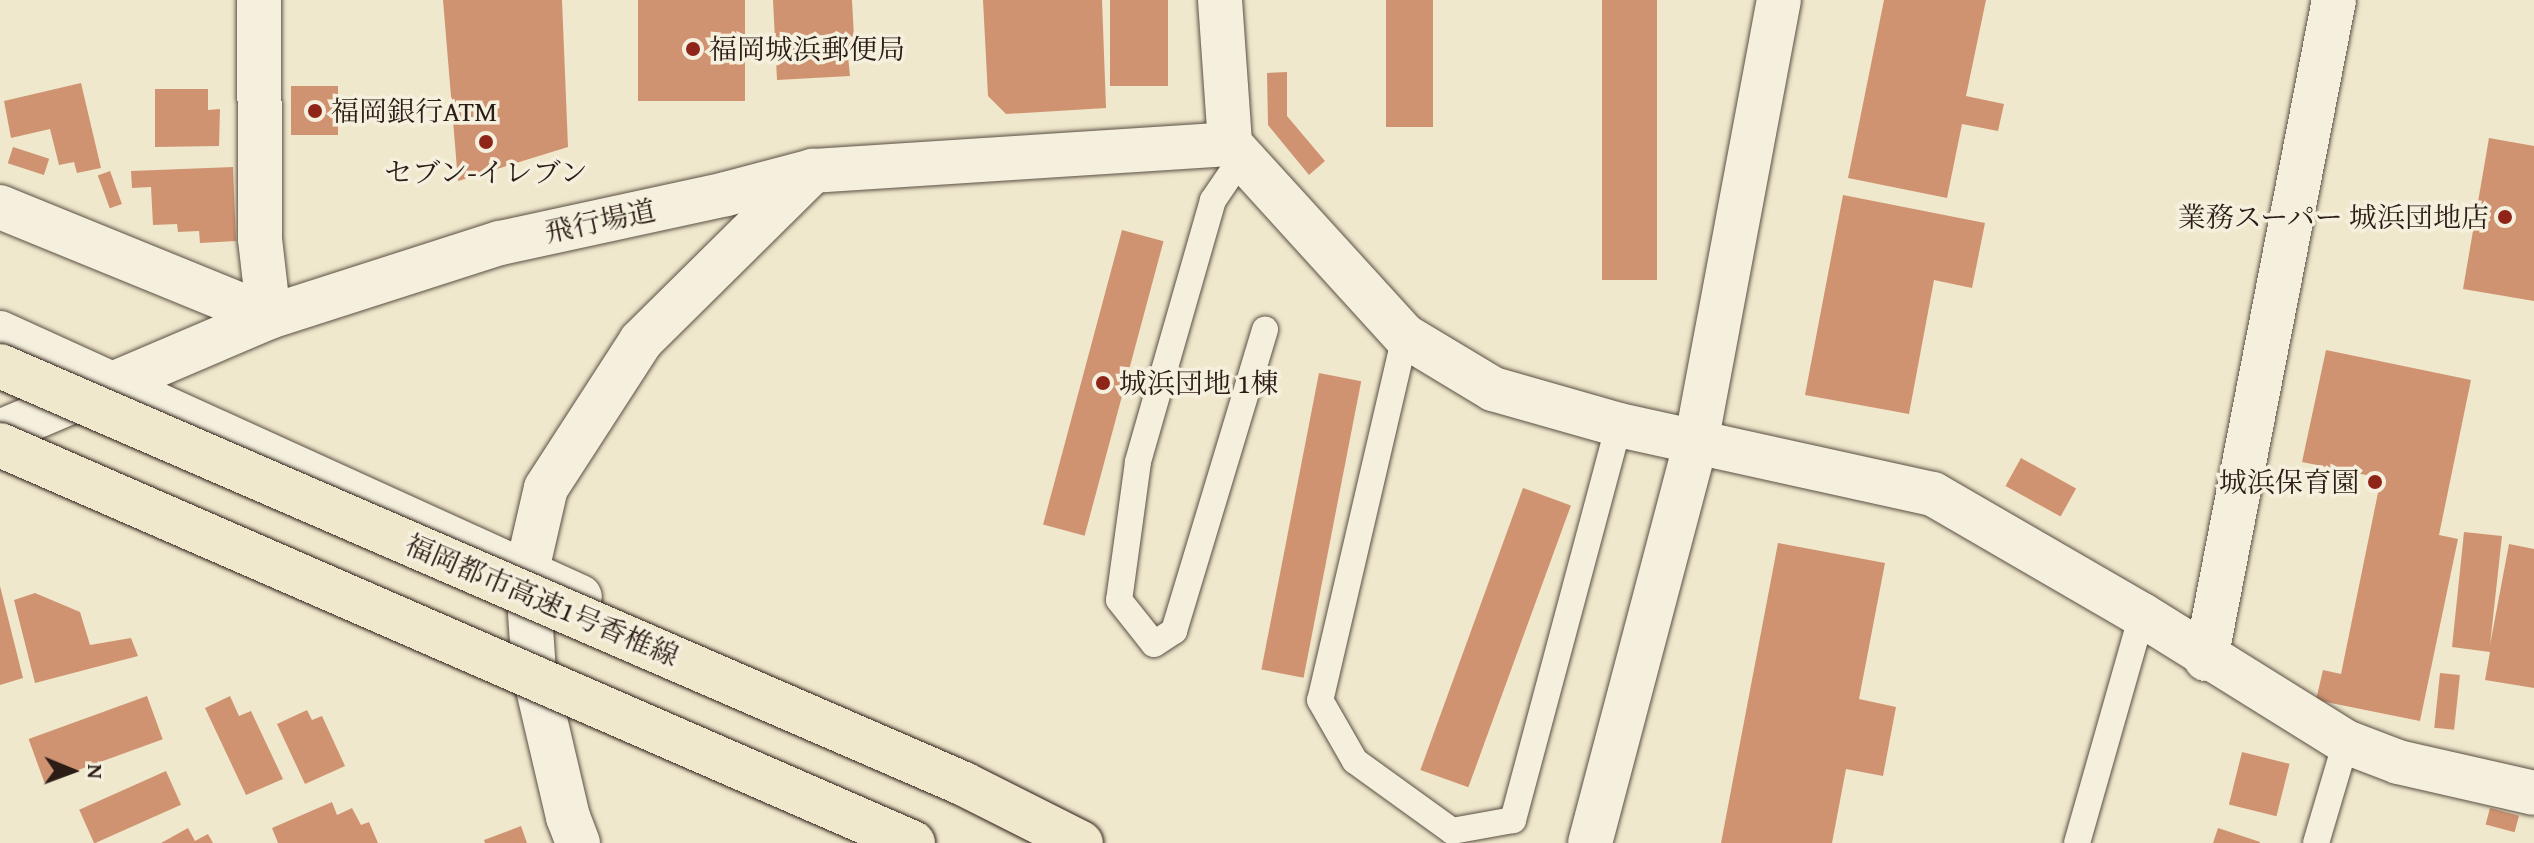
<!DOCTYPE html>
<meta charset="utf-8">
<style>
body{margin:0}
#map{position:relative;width:2534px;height:843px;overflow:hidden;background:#efe8cc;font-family:"Gentium Book Plus","Noto Serif JP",serif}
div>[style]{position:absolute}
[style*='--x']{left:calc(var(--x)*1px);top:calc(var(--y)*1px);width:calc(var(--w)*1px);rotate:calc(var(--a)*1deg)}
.building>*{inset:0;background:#d09371;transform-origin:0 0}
.roads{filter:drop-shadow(0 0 2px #5c4f44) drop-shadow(0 0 2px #5c4f44)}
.service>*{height:26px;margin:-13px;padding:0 13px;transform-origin:13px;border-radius:13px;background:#f5f0de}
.minor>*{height:44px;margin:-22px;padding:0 22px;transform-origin:22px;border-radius:22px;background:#f5f0de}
.tertiary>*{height:44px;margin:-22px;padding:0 22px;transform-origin:22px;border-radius:22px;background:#f5f0de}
.bridges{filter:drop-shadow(0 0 2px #2b1c16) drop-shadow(0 0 2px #2b1c16)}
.motorway-bridge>*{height:44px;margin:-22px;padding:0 22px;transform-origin:22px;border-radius:22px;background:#efe8cc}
.dots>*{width:22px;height:22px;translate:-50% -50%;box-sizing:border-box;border:4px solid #f5f0de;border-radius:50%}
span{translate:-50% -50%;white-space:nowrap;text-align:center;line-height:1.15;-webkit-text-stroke:7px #f5f0de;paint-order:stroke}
.poi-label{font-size:28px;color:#2b1c16}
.left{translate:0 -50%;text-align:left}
.right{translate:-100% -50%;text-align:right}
.street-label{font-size:28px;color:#2b1c16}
.north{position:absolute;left:32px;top:731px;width:80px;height:80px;-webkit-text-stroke:6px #f5f0de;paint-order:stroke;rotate:91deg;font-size:22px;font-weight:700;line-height:32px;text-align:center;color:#2b1c16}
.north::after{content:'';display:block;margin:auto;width:28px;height:36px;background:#2b1c16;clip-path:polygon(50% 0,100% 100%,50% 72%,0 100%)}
</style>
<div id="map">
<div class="building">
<i style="clip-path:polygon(443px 0,562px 0,568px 147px,458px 181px)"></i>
<i style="left:638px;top:0;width:107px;height:101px"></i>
<i style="clip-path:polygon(773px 0,852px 0,855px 55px,848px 56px,850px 76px,777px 80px)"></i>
<i style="clip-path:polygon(983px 0,1102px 0,1106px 108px,1006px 114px,988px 96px)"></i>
<i style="left:1110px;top:0;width:58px;height:86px"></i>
<i style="left:1386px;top:0;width:47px;height:127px"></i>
<i style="left:1602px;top:0;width:55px;height:280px"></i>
<i style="clip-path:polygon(1884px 0,1986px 0,1966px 96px,2004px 104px,1998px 131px,1962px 124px,1947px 198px,1848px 178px)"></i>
<i style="clip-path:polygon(1287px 72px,1287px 116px,1325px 161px,1309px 175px,1268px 125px,1267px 73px)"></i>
<i style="clip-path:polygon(81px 83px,101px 168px,77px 173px,74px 162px,59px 165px,50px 129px,11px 138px,4px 101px)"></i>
<i style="left:291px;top:86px;width:47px;height:49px"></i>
<i style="clip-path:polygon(155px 89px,208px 89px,208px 110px,220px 109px,219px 146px,155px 147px)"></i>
<i style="clip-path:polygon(2489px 138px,2534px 146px,2534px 301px,2463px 289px)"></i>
<i style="left:13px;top:147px;width:38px;height:17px;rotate:18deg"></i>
<i style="clip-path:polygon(233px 167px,236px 241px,200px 243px,199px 231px,178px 232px,177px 224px,153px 225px,151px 187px,132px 188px,131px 171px)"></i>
<i style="left:110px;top:171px;width:35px;height:13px;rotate:70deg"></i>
<i style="clip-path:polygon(1843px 195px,1985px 223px,1972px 288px,1934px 280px,1909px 414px,1805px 395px)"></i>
<i style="left:1122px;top:230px;width:43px;height:305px;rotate:15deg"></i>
<i style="clip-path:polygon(2326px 350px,2471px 380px,2439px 535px,2458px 539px,2420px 721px,2316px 700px,2323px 670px,2341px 674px,2381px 478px,2302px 462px)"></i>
<i style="left:1319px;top:373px;width:43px;height:302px;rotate:11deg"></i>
<i style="left:2021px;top:458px;width:63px;height:32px;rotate:29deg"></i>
<i style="left:1523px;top:488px;width:51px;height:300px;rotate:20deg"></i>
<i style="clip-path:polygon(2464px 532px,2502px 536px,2490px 645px,2509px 544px,2534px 549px,2534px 688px,2485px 680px,2490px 652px,2452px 647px)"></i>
<i style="clip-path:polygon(1778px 543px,1885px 563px,1859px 699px,1896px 707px,1883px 776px,1846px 769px,1832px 843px,1721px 843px)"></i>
<i style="clip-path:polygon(0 586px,23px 678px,0 685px)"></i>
<i style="clip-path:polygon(35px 593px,80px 612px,90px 645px,131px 638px,138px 656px,35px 683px,14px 600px)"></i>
<i style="left:2440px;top:673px;width:20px;height:55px;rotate:6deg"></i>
<i style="left:147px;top:696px;width:46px;height:126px;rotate:70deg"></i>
<i style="clip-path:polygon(230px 696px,239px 716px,251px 711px,283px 779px,246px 795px,205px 708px)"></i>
<i style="clip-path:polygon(307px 710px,312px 720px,322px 716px,345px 766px,305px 784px,277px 724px)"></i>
<i style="left:2242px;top:752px;width:49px;height:54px;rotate:14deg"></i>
<i style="left:166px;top:771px;width:37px;height:95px;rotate:66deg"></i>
<i style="clip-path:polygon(332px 802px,337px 815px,352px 808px,361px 825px,369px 822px,378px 843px,278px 843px,272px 828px)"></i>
<i style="left:2490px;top:808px;width:30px;height:17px;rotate:15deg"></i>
<i style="clip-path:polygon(521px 826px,527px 843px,485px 843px,484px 840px)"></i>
<i style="clip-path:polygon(188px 828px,195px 841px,208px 834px,213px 843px,161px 843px)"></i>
<i style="clip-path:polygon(2218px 828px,2260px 842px,2260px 843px,2213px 843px)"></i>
</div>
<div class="roads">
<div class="service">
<i style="--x:1241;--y:159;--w:50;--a:124.3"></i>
<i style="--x:1213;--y:200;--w:273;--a:106"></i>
<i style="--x:1138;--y:462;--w:139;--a:97.8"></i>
<i style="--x:1119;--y:600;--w:56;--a:51.5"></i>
<i style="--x:1154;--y:644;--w:24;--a:-33"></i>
<i style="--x:1174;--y:631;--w:315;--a:-73.2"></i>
<i style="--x:1405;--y:336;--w:374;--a:103.1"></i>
<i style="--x:1320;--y:700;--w:70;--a:60.2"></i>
<i style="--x:1355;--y:761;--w:120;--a:35.8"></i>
<i style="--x:1452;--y:831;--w:62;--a:-10.2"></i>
<i style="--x:1513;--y:820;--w:409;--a:-75"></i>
<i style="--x:2077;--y:843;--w:237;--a:-74.1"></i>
<i style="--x:2316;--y:843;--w:105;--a:-73.5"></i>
</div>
<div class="minor">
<i style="--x:726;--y:194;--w:90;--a:-14.8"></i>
<i style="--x:813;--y:171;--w:418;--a:-3.7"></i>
<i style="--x:1230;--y:144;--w:260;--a:47.7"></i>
<i style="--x:1405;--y:336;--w:103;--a:31.1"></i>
<i style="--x:1493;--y:389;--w:131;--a:15.9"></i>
<i style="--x:1619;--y:425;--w:321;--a:12.4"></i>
<i style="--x:1933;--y:494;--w:241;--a:30.1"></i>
<i style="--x:2142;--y:615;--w:240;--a:31.9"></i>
<i style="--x:2346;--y:742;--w:56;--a:21"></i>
<i style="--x:2398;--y:762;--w:139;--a:12.8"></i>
<i style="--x:0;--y:207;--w:291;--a:22.2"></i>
<i style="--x:269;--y:317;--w:79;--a:-96.6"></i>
<i style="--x:260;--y:239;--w:239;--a:-90.2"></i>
<i style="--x:2206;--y:659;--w:671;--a:-79.01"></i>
<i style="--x:568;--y:817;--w:149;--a:-103.2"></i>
<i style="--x:534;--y:672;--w:102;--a:-93.9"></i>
<i style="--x:527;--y:570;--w:84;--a:-77"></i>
<i style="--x:546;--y:488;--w:175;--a:-57.1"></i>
<i style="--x:641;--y:341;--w:242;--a:-44.7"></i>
</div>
<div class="tertiary">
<i style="--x:1220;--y:0;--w:144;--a:86"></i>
<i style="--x:0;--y:333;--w:637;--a:24.47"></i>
<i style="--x:0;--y:432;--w:293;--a:-23.1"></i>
<i style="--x:269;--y:317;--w:243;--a:-17.8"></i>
<i style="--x:500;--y:243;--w:231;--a:-12.2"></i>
<i style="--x:568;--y:817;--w:28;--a:69"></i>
<i style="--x:1590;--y:843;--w:414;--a:-75.2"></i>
<i style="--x:1696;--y:443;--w:451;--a:-79.4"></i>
</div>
</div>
<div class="bridges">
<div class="motorway-bridge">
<i style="--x:0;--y:366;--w:1051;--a:23.44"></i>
<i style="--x:964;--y:784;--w:131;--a:26.8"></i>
<i style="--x:0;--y:445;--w:996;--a:23.55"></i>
</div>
</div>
<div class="dots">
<i style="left:693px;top:49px;background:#8f2418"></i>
<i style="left:315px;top:111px;background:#8f2418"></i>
<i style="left:486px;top:142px;background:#8f2418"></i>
<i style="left:2505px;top:217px;background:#8f2418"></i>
<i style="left:1103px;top:383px;background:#8f2418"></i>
<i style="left:2375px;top:482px;background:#8f2418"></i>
</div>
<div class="poi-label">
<span class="left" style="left:709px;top:49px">福岡城浜郵便局</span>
<span class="left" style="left:331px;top:111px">福岡銀行ATM</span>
<span style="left:486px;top:172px">セブン-イレブン</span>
<span class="right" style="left:2489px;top:217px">業務スーパー 城浜団地店</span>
<span class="left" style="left:1119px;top:383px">城浜団地 1棟</span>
<span class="right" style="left:2359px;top:482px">城浜保育園</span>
</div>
<div class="street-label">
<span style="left:600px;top:221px;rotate:-12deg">飛行場道</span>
<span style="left:542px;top:600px;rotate:23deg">福岡都市高速1号香椎線</span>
</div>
<div class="north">N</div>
</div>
